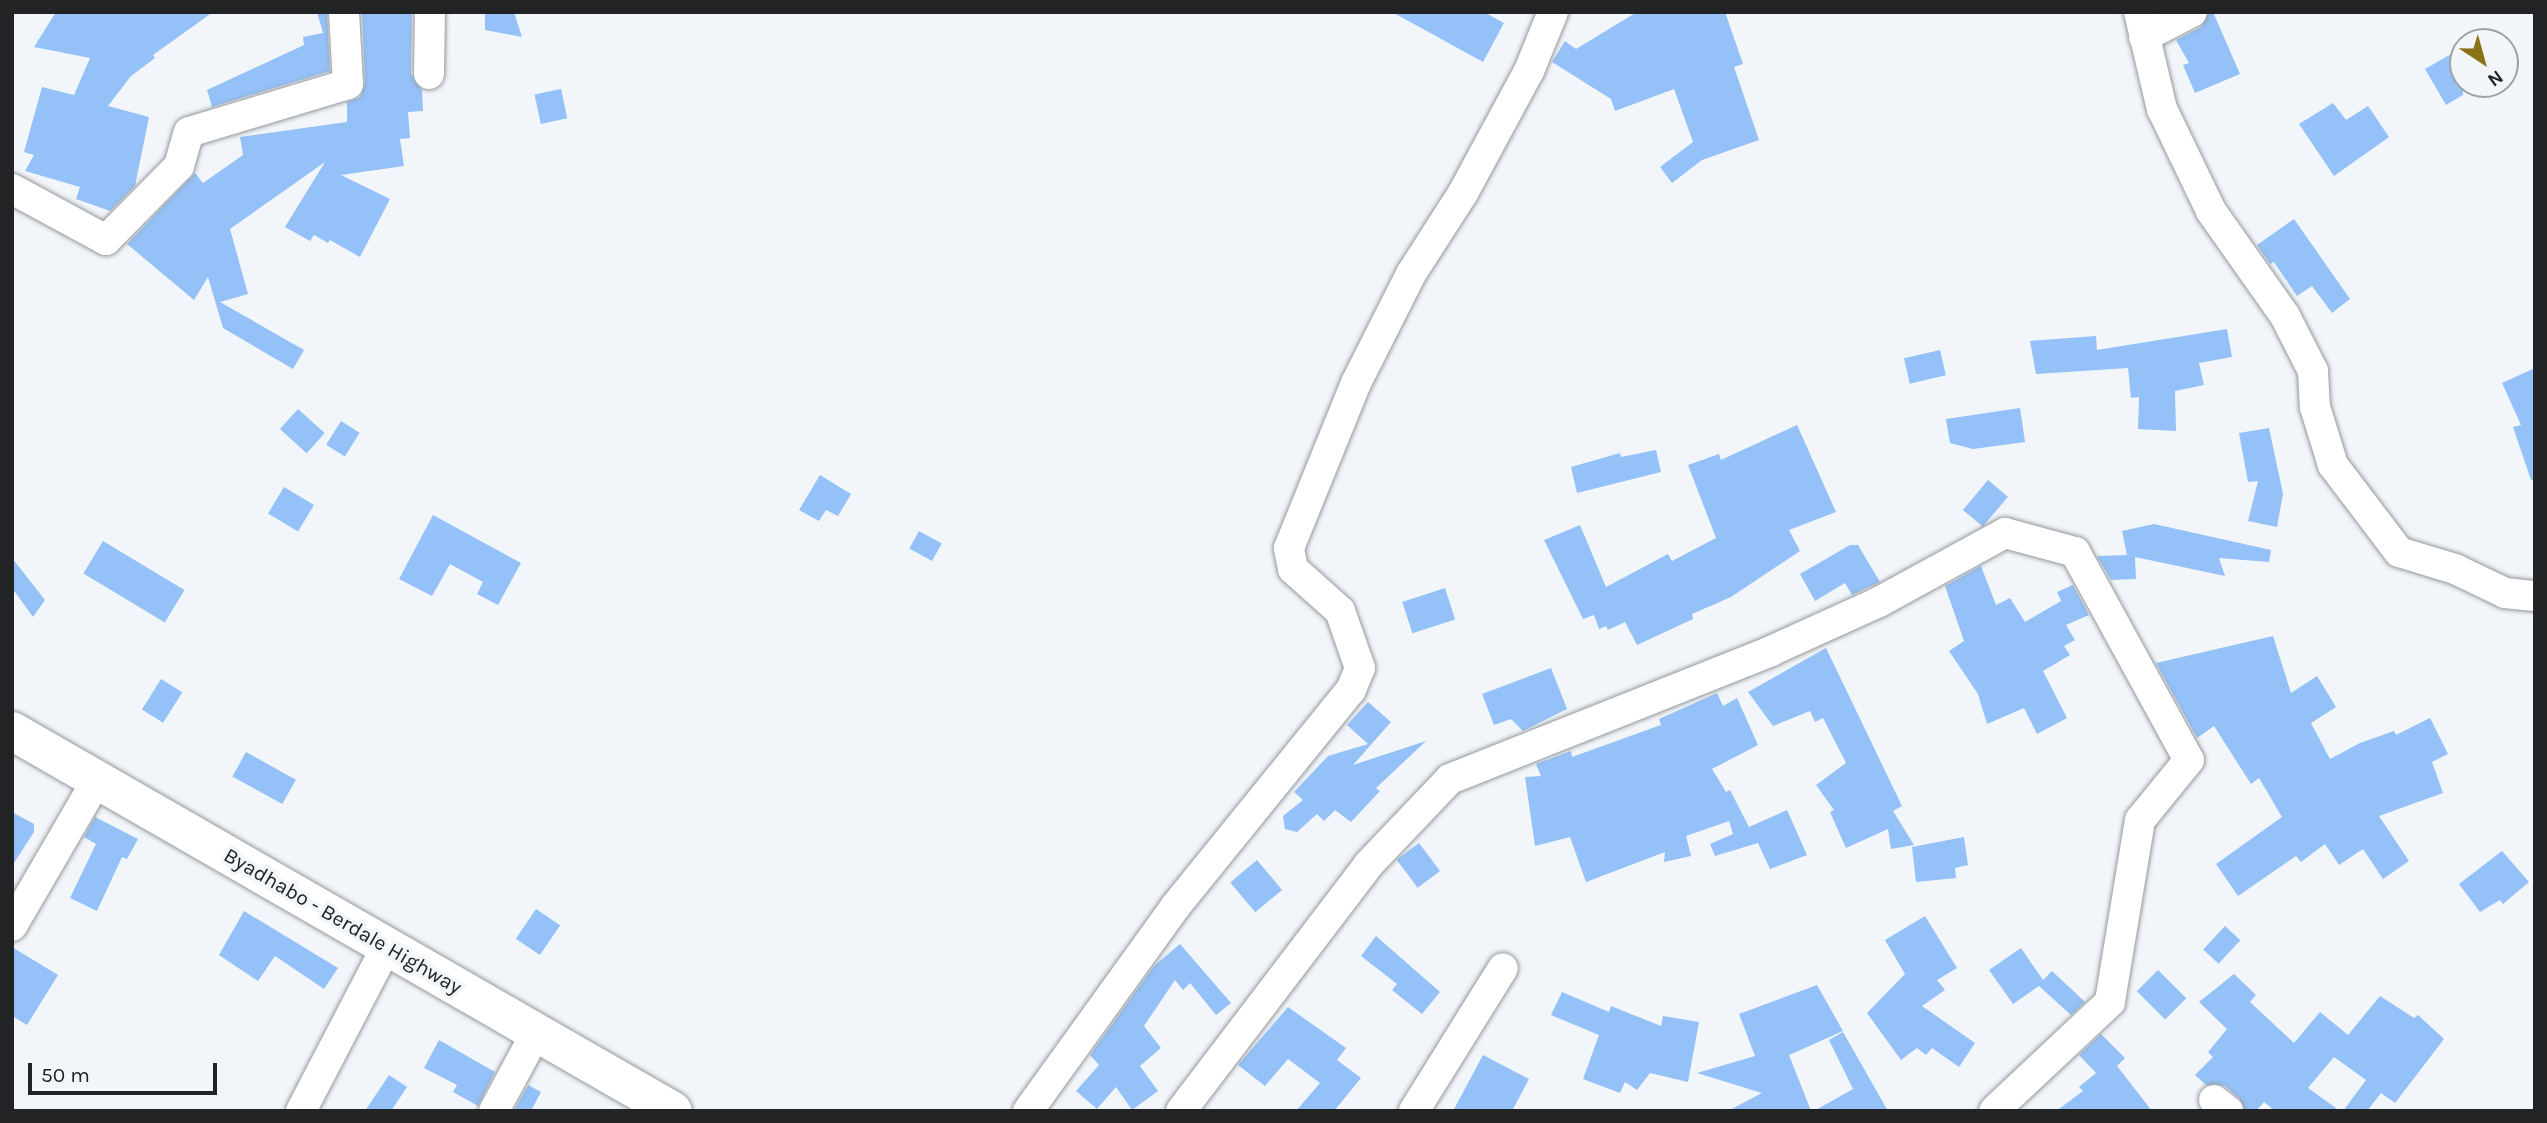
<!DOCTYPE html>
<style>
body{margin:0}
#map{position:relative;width:2547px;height:1123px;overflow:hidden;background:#f2f6fa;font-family:Karla,sans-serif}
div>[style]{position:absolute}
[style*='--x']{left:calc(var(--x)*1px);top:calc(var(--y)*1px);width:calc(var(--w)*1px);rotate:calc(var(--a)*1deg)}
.building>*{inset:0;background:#94c1f7;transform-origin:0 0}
.roads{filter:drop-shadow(0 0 2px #95989c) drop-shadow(0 0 2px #95989c)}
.minor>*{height:30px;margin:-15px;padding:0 15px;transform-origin:15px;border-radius:15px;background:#fff}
.primary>*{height:38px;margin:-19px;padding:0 19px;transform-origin:19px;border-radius:19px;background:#fff}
span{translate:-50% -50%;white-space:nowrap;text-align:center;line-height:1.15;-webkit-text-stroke:7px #f2f6fa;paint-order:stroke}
.street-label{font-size:21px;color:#222325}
.frame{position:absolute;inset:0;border:14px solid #222325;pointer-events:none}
.north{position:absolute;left:2449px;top:28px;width:70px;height:70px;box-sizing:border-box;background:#f2f6fa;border:2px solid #9fa2a5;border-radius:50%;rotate:144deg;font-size:19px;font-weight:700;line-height:28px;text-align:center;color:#222325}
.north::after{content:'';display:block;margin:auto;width:24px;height:32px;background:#897316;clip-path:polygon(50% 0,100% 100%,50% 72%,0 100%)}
.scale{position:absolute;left:28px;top:1063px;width:189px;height:32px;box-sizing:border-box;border:4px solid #222325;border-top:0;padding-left:9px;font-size:21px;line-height:24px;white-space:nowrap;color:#222325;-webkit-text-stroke:5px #f2f6fa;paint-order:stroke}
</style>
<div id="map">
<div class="building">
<i style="clip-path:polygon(56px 12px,213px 12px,153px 55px,155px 58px,131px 76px,108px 106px,149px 117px,135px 186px,110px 211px,76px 199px,80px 187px,25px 171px,34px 155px,24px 152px,42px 87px,74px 95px,90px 58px,34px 47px)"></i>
<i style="clip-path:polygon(317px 12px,327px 12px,330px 71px,212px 107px,207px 90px,304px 45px,303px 37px,323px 33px)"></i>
<i style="clip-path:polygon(362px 12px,412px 12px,411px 74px,422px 90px,423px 111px,408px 112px,410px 138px,400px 139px,404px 166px,341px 175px,390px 199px,360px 257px,330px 240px,328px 243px,314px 235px,310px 241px,285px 227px,325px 162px,230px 229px,248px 294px,220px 302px,304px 350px,293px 369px,223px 328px,208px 277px,194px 300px,127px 244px,195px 173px,203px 183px,243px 155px,240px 137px,347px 122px,347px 102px,360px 97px,365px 84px)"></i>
<i style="clip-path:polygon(485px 12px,514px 12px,522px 37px,485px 30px)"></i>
<i style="clip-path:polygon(1392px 12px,1484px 12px,1504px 23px,1483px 62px)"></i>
<i style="clip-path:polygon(1637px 12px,1725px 12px,1743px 64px,1734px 67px,1759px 140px,1702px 160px,1672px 183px,1660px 167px,1693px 142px,1674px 89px,1615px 111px,1611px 99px,1552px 62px,1565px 41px,1576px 49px)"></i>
<i style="clip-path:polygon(2209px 12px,2213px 12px,2240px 74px,2195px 93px,2183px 65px,2189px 63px,2176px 40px,2201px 27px)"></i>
<i style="clip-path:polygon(2453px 53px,2463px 69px,2463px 95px,2446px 105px,2425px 69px)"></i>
<i style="left:561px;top:89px;width:30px;height:27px;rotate:78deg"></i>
<i style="clip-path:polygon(2333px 103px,2346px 120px,2368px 106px,2389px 137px,2334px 176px,2299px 124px)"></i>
<i style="clip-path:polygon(2294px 219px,2350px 299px,2332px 313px,2312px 286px,2297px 296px,2274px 262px,2270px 264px,2257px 245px)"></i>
<i style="clip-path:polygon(2227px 329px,2232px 357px,2199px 363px,2204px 385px,2175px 391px,2176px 431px,2138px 429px,2139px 397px,2131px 398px,2128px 368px,2036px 374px,2030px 341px,2096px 336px,2097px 350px)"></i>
<i style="left:1940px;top:350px;width:26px;height:37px;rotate:77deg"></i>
<i style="clip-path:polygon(2535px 368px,2535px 480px,2531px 480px,2513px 427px,2521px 425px,2502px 383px)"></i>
<i style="clip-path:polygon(2020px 408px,2025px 442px,1973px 449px,1950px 443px,1946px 419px)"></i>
<i style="left:298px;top:409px;width:36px;height:27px;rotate:42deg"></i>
<i style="left:341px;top:421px;width:22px;height:28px;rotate:32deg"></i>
<i style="clip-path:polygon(1797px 425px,1836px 512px,1789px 530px,1800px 551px,1731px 597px,1692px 614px,1693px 619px,1637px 645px,1625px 622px,1608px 630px,1606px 626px,1599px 629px,1594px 615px,1583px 619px,1544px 540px,1580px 525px,1606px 587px,1668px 554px,1672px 561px,1716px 538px,1688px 465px,1719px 454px,1721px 460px)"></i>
<i style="clip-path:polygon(2269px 428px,2283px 494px,2277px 527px,2248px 521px,2258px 481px,2248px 482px,2239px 433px)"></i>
<i style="clip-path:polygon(1656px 450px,1661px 472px,1577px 493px,1571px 467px,1620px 453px,1621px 457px)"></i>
<i style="clip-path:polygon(820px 475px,851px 494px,838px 516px,826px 510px,819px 521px,799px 510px)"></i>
<i style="left:1988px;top:480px;width:26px;height:39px;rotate:40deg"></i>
<i style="left:284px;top:487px;width:35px;height:31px;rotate:31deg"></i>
<i style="clip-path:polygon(433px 515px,521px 563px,498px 605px,477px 594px,483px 582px,450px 564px,432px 596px,399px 579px)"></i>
<i style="clip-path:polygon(2154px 524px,2271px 550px,2269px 562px,2219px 558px,2225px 576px,2135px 557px,2136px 579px,2111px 580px,2097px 556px,2127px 555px,2122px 531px)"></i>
<i style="left:919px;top:531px;width:26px;height:20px;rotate:29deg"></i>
<i style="left:103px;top:541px;width:95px;height:38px;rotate:31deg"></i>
<i style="clip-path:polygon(1850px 545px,1858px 545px,1880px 582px,1852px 595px,1845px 583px,1815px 601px,1800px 574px)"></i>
<i style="clip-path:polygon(12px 558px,45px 600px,33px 617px,12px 588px)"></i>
<i style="clip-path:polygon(1981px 566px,1996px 605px,2010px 598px,2025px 622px,2061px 601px,2057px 592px,2073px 585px,2089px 615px,2066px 625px,2075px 640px,2064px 646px,2070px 655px,2043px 671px,2067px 718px,2037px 734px,2024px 708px,1987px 724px,1978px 694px,1949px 651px,1964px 641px,1945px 586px)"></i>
<i style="left:1445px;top:588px;width:33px;height:45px;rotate:72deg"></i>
<i style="clip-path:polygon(2273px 636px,2291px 693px,2317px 676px,2336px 707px,2311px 723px,2330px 759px,2360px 743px,2394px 731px,2396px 735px,2430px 718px,2448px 754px,2432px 762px,2443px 793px,2379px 816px,2409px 861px,2383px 879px,2363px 849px,2339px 865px,2325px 844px,2301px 862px,2296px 856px,2238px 896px,2216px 864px,2282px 817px,2259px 778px,2251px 784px,2214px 726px,2197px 738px,2156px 663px)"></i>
<i style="clip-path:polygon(1826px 648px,1902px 806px,1893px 811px,1914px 845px,1891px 849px,1888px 829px,1846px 848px,1830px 812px,1834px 810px,1816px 785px,1846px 763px,1823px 718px,1815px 722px,1810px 711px,1773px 726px,1748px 692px)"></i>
<i style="clip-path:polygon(1551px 668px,1567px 709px,1523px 731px,1511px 719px,1494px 725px,1482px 694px)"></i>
<i style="left:161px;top:679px;width:25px;height:36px;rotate:32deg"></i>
<i style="clip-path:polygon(1717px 693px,1723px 706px,1737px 698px,1758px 745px,1712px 769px,1726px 792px,1730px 790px,1749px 827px,1787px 810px,1807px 855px,1770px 869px,1758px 843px,1715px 856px,1710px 844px,1733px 834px,1729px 821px,1686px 836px,1691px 856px,1664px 862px,1665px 852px,1586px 882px,1570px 837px,1535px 846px,1525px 777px,1541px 776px,1536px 764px,1571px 751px,1572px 757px,1661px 725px,1659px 719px)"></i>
<i style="clip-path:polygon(1368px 702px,1391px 722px,1353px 765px,1426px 741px,1376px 788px,1380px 791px,1351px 822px,1335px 810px,1324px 821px,1317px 814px,1297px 832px,1285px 829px,1283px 816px,1303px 800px,1294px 792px,1328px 756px,1368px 744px,1347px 725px)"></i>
<i style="left:246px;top:752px;width:57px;height:28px;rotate:29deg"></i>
<i style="clip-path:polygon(12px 812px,34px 824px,34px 832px,12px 866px)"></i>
<i style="clip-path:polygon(95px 817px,138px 839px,127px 859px,122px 857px,97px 911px,70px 898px,96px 844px,84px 837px)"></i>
<i style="clip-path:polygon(1964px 837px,1968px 865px,1955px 868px,1956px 878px,1916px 882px,1912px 847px)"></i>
<i style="left:1419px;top:843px;width:35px;height:28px;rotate:53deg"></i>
<i style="clip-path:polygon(2502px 851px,2529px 882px,2503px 904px,2500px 900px,2480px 912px,2459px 884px)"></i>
<i style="left:1257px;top:860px;width:39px;height:35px;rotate:50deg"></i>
<i style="left:536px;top:909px;width:29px;height:36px;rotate:34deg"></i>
<i style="clip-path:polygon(244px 911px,338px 968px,324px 989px,275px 956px,258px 981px,219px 955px)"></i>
<i style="clip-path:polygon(1925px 916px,1957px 968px,1937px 980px,1945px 990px,1922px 1006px,1975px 1043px,1959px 1067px,1932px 1048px,1926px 1055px,1917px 1048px,1901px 1060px,1867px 1013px,1905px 974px,1885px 940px)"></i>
<i style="left:2225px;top:926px;width:21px;height:32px;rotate:43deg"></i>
<i style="clip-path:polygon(1376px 936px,1440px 992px,1422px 1014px,1392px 990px,1397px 984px,1361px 956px)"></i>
<i style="clip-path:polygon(1180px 944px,1231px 1003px,1216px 1015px,1190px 983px,1183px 990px,1175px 980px,1144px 1026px,1161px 1048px,1140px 1066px,1158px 1091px,1132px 1110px,1116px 1087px,1097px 1109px,1076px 1091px,1099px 1065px,1090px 1055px,1154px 966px)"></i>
<i style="clip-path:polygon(12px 947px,58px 975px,27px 1025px,12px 1016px)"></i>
<i style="clip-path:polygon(2021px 948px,2043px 980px,2052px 971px,2085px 1002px,2071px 1015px,2039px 986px,2013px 1004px,1989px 970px)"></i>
<i style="left:2158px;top:970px;width:40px;height:30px;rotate:45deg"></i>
<i style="clip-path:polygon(2234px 974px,2256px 995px,2250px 1002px,2294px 1043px,2320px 1012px,2348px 1035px,2380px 996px,2414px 1018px,2418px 1015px,2444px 1039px,2395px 1103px,2381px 1093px,2367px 1111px,2343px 1111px,2366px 1080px,2334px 1057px,2308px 1088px,2340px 1111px,2275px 1111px,2264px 1102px,2256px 1111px,2245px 1111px,2239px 1098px,2225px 1086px,2206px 1085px,2195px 1075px,2213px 1057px,2208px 1052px,2227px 1029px,2199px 1002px)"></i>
<i style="clip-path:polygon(1817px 985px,1843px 1031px,1789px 1055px,1811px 1111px,1728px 1111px,1762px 1093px,1697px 1073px,1755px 1056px,1739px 1014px)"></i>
<i style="clip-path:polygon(1562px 992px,1609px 1012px,1611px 1006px,1661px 1026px,1663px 1016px,1699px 1022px,1688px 1082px,1650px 1073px,1637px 1090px,1625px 1082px,1620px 1093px,1583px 1079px,1599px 1035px,1551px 1015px)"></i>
<i style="clip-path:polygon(1288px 1007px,1346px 1048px,1337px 1060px,1361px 1078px,1334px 1111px,1296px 1111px,1320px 1083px,1288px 1059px,1265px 1086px,1238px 1065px)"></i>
<i style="clip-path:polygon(1843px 1032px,1888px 1111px,1814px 1111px,1853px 1089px,1829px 1040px)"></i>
<i style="clip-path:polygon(2101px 1034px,2125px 1058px,2117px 1066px,2152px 1111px,2056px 1111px,2083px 1091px,2079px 1087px,2096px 1073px,2079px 1055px)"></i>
<i style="clip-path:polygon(439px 1040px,495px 1072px,478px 1106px,453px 1092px,457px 1085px,424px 1068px)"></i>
<i style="clip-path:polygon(1483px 1055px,1529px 1079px,1512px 1111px,1453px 1111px)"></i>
<i style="clip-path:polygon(389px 1075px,407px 1087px,391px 1111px,365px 1111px)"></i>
<i style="clip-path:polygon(528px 1085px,541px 1092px,531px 1111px,514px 1111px)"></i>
</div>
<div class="roads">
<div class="minor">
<i style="--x:2139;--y:12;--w:100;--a:76.7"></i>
<i style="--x:2162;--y:109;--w:113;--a:64.3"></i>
<i style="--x:2211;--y:211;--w:128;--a:54.8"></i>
<i style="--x:2285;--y:316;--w:62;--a:63"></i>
<i style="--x:2313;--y:371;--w:36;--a:87"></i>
<i style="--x:2315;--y:407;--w:61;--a:72.8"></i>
<i style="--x:2333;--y:465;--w:109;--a:52.8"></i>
<i style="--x:2399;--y:552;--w:59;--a:16.9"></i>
<i style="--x:2455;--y:569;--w:55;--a:25.6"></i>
<i style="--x:2505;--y:593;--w:30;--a:6"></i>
<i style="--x:2144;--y:37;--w:54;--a:-27.5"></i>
<i style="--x:429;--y:74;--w:62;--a:-89.1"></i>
<i style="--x:12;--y:189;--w:107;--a:28.5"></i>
<i style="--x:106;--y:240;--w:104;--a:-45.4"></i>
<i style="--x:179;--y:166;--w:35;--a:-74"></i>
<i style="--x:189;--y:132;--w:166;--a:-16.8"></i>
<i style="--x:348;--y:84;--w:72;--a:-93.2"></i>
<i style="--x:12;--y:926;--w:169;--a:-59.8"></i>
<i style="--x:2214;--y:1100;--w:18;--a:38"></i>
<i style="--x:301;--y:1111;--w:186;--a:-62.5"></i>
<i style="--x:494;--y:1111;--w:91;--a:-61.7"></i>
<i style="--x:1028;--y:1111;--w:251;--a:-54.2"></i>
<i style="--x:1175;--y:907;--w:279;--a:-51"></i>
<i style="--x:1351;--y:690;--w:24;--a:-68"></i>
<i style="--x:1360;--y:668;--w:60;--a:-109.3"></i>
<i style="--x:1340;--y:611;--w:63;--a:-138.2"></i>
<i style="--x:1293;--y:569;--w:21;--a:-101"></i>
<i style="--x:1289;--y:548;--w:178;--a:-67.9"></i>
<i style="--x:1356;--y:383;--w:122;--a:-63.2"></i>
<i style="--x:1411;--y:274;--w:96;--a:-57.3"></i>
<i style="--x:1463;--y:193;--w:139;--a:-61.6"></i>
<i style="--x:1529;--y:71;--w:64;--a:-67.9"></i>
<i style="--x:1181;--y:1111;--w:310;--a:-52.7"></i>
<i style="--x:1369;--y:864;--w:117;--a:-46.4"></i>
<i style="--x:1450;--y:779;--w:346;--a:-21.7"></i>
<i style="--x:1771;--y:651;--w:119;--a:-24.4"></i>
<i style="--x:1879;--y:602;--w:144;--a:-28.7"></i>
<i style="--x:2005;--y:533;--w:73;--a:15.2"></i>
<i style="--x:2075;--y:552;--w:237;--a:61.3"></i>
<i style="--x:2189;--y:760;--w:77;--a:129.2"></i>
<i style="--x:2140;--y:820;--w:184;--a:99.4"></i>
<i style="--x:2110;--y:1002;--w:159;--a:136.8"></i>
<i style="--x:1414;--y:1111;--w:168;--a:-58.1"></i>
</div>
<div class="primary">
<i style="--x:12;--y:731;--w:762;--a:29.89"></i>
</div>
</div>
<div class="street-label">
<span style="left:343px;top:921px;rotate:30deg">Byadhabo - Berdale Highway</span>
</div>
<div class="frame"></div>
<div class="north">N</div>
<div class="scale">50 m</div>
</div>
